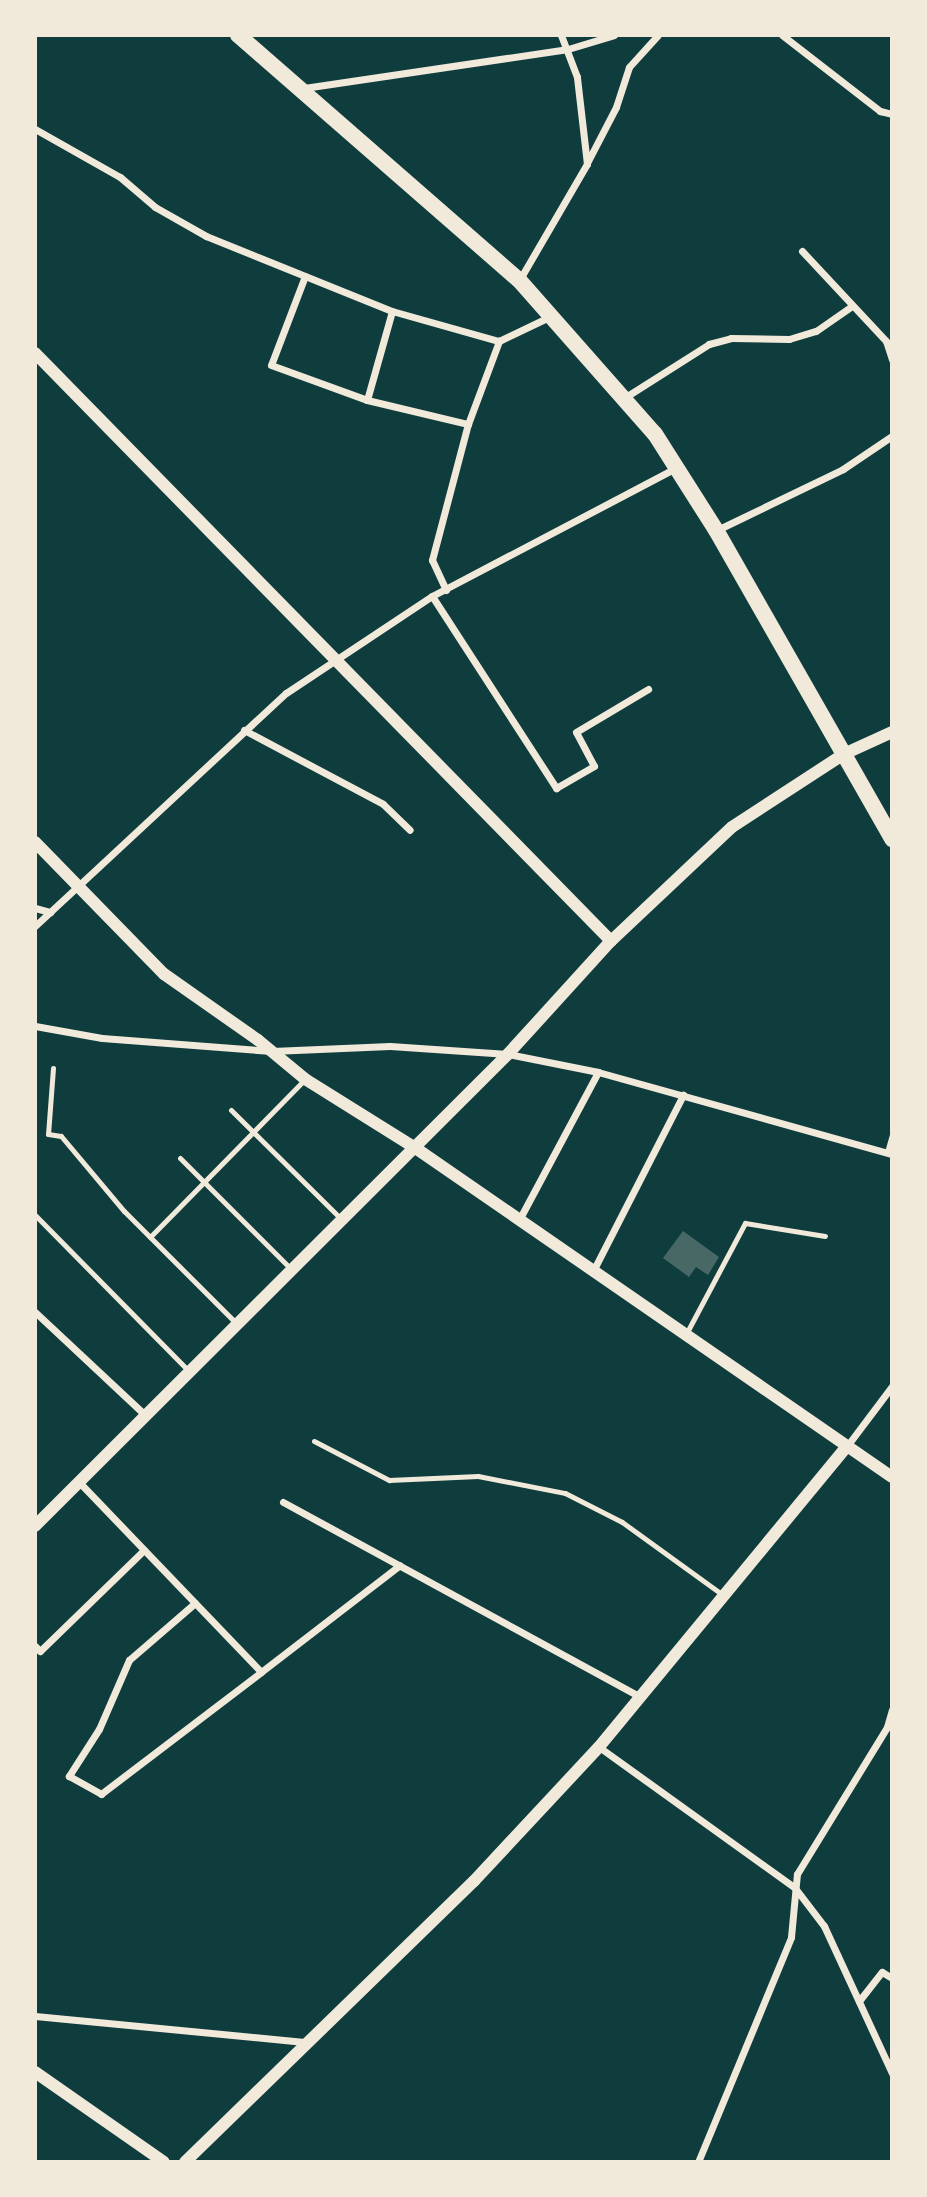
<!DOCTYPE html>
<style>
body{margin:0}
#map{position:relative;width:927px;height:2197px;overflow:hidden;background:#0f3d3e;font-family:Roboto,sans-serif}
div>[style]{position:absolute}
[style*='--x']{left:calc(var(--x)*1px);top:calc(var(--y)*1px);width:calc(var(--w)*1px);rotate:calc(var(--a)*1deg)}
.building>*{inset:0;background:#486865}
.service>*{height:5px;margin:-2.5px;padding:0 2.5px;transform-origin:2.5px;border-radius:2.5px;background:#f1e9da}
.minor>*{height:7px;margin:-3.5px;padding:0 3.5px;transform-origin:3.5px;border-radius:3.5px;background:#f1e9da}
.tertiary>*{height:12px;margin:-6px;padding:0 6px;transform-origin:6px;border-radius:6px;background:#f1e9da}
.primary>*{height:16px;margin:-8px;padding:0 8px;transform-origin:8px;border-radius:8px;background:#f1e9da}
span{translate:-50% -50%;white-space:nowrap;text-align:center;line-height:1.15;-webkit-text-stroke:5px #f1e9da;paint-order:stroke}
.frame{position:absolute;inset:0;border:37px solid #f1e9da;pointer-events:none}
</style>
<div id="map">
<div class="building">
<i style="clip-path:polygon(683px 1231px,719px 1257px,708px 1275px,696px 1267px,689px 1277px,663px 1258px)"></i>
</div>
<div class="service">
<i style="--x:53;--y:1068;--w:66;--a:94.3"></i>
<i style="--x:48;--y:1134;--w:13;--a:9"></i>
<i style="--x:61;--y:1136;--w:98;--a:50"></i>
<i style="--x:124;--y:1211;--w:160;--a:45"></i>
<i style="--x:231;--y:1110;--w:155;--a:44.7"></i>
<i style="--x:887;--y:1152;--w:18;--a:-74"></i>
<i style="--x:180;--y:1158;--w:157;--a:45"></i>
<i style="--x:35;--y:1215;--w:219;--a:45.4"></i>
<i style="--x:150;--y:1237;--w:221;--a:-45.5"></i>
<i style="--x:686;--y:1334;--w:126;--a:-62"></i>
<i style="--x:745;--y:1223;--w:81;--a:9.2"></i>
<i style="--x:314;--y:1441;--w:85;--a:27.5"></i>
<i style="--x:389;--y:1480;--w:89;--a:-2.6"></i>
<i style="--x:478;--y:1476;--w:89;--a:11.1"></i>
<i style="--x:565;--y:1493;--w:64;--a:27"></i>
<i style="--x:622;--y:1522;--w:125;--a:35.9"></i>
</div>
<div class="minor">
<i style="--x:782;--y:35;--w:124;--a:37.8"></i>
<i style="--x:880;--y:111;--w:12;--a:14"></i>
<i style="--x:304;--y:88;--w:267;--a:-8.4"></i>
<i style="--x:568;--y:49;--w:48;--a:-16.9"></i>
<i style="--x:35;--y:129;--w:98;--a:29.5"></i>
<i style="--x:120;--y:177;--w:46;--a:40.6"></i>
<i style="--x:155;--y:207;--w:59;--a:29.6"></i>
<i style="--x:206;--y:236;--w:201;--a:22"></i>
<i style="--x:392;--y:311;--w:111;--a:15.7"></i>
<i style="--x:499;--y:341;--w:55;--a:-25.6"></i>
<i style="--x:587;--y:163;--w:63;--a:-62.6"></i>
<i style="--x:616;--y:107;--w:42;--a:-72"></i>
<i style="--x:629;--y:67;--w:43;--a:-47.8"></i>
<i style="--x:802;--y:251;--w:123;--a:47"></i>
<i style="--x:886;--y:341;--w:20;--a:72"></i>
<i style="--x:305;--y:276;--w:95;--a:110.9"></i>
<i style="--x:271;--y:365;--w:102;--a:20"></i>
<i style="--x:367;--y:400;--w:104;--a:13.4"></i>
<i style="--x:520;--y:279;--w:133;--a:-59.8"></i>
<i style="--x:587;--y:164;--w:88;--a:-96.6"></i>
<i style="--x:577;--y:77;--w:45;--a:-110.9"></i>
<i style="--x:624;--y:398;--w:101;--a:-32.4"></i>
<i style="--x:709;--y:344;--w:23;--a:-15"></i>
<i style="--x:731;--y:338;--w:58;--a:1"></i>
<i style="--x:789;--y:339;--w:28;--a:-17"></i>
<i style="--x:816;--y:331;--w:44;--a:-34.8"></i>
<i style="--x:367;--y:400;--w:92;--a:-74.3"></i>
<i style="--x:717;--y:530;--w:140;--a:-25.8"></i>
<i style="--x:843;--y:469;--w:59;--a:-34"></i>
<i style="--x:446;--y:590;--w:33;--a:-115"></i>
<i style="--x:432;--y:560;--w:141;--a:-75.2"></i>
<i style="--x:468;--y:424;--w:89;--a:-69.5"></i>
<i style="--x:432;--y:596;--w:229;--a:57.1"></i>
<i style="--x:556;--y:788;--w:44;--a:-30.1"></i>
<i style="--x:594;--y:766;--w:38;--a:-118"></i>
<i style="--x:576;--y:732;--w:84;--a:-30.8"></i>
<i style="--x:244;--y:730;--w:157;--a:28"></i>
<i style="--x:383;--y:804;--w:37;--a:44"></i>
<i style="--x:35;--y:908;--w:16;--a:15"></i>
<i style="--x:35;--y:926;--w:342;--a:-42.9"></i>
<i style="--x:286;--y:693;--w:175;--a:-33.6"></i>
<i style="--x:432;--y:596;--w:276;--a:-27.7"></i>
<i style="--x:35;--y:1026;--w:68;--a:10.2"></i>
<i style="--x:102;--y:1038;--w:170;--a:4.4"></i>
<i style="--x:272;--y:1051;--w:118;--a:-2.4"></i>
<i style="--x:390;--y:1046;--w:118;--a:3.9"></i>
<i style="--x:508;--y:1054;--w:92;--a:11.3"></i>
<i style="--x:598;--y:1072;--w:305;--a:15.6"></i>
<i style="--x:519;--y:1220;--w:168;--a:-61.9"></i>
<i style="--x:593;--y:1271;--w:198;--a:-62.9"></i>
<i style="--x:35;--y:1312;--w:151;--a:43.1"></i>
<i style="--x:847;--y:1446;--w:75;--a:-53.1"></i>
<i style="--x:79;--y:1482;--w:263;--a:46.2"></i>
<i style="--x:261;--y:1672;--w:175;--a:-37.6"></i>
<i style="--x:283;--y:1502;--w:408;--a:28.6"></i>
<i style="--x:195;--y:1603;--w:87;--a:139.2"></i>
<i style="--x:129;--y:1660;--w:75;--a:113.5"></i>
<i style="--x:99;--y:1729;--w:56;--a:122.6"></i>
<i style="--x:69;--y:1776;--w:37;--a:29"></i>
<i style="--x:101;--y:1794;--w:201;--a:-37.3"></i>
<i style="--x:35;--y:1646;--w:7;--a:45"></i>
<i style="--x:40;--y:1651;--w:145;--a:-44.2"></i>
<i style="--x:599;--y:1747;--w:241;--a:35.7"></i>
<i style="--x:795;--y:1888;--w:48;--a:52.7"></i>
<i style="--x:824;--y:1926;--w:162;--a:65.2"></i>
<i style="--x:859;--y:2001;--w:37;--a:-52"></i>
<i style="--x:882;--y:1972;--w:12;--a:31"></i>
<i style="--x:35;--y:2016;--w:273;--a:5.5"></i>
<i style="--x:698;--y:2162;--w:243;--a:-67.5"></i>
<i style="--x:791;--y:1937;--w:63;--a:-84.6"></i>
<i style="--x:797;--y:1874;--w:172;--a:-58.5"></i>
<i style="--x:887;--y:1727;--w:18;--a:-74"></i>
</div>
<div class="tertiary">
<i style="--x:35;--y:353;--w:823;--a:45.59"></i>
<i style="--x:35;--y:842;--w:185;--a:45.7"></i>
<i style="--x:164;--y:974;--w:115;--a:35.1"></i>
<i style="--x:258;--y:1040;--w:61;--a:39.7"></i>
<i style="--x:305;--y:1079;--w:128;--a:32"></i>
<i style="--x:414;--y:1147;--w:581;--a:34.62"></i>
<i style="--x:35;--y:1526;--w:668;--a:-44.94"></i>
<i style="--x:508;--y:1054;--w:153;--a:-47.7"></i>
<i style="--x:611;--y:941;--w:166;--a:-43.3"></i>
<i style="--x:732;--y:827;--w:134;--a:-33.1"></i>
<i style="--x:844;--y:754;--w:53;--a:-24.6"></i>
<i style="--x:35;--y:2072;--w:157;--a:34.9"></i>
<i style="--x:185;--y:2162;--w:403;--a:-44.2"></i>
<i style="--x:474;--y:1881;--w:183;--a:-47"></i>
<i style="--x:599;--y:1747;--w:389;--a:-50.5"></i>
</div>
<div class="primary">
<i style="--x:238;--y:35;--w:373;--a:41.1"></i>
<i style="--x:519;--y:280;--w:205;--a:48.6"></i>
<i style="--x:655;--y:434;--w:114;--a:57.6"></i>
<i style="--x:716;--y:530;--w:356;--a:60.3"></i>
</div>
<div class="frame"></div>
</div>
